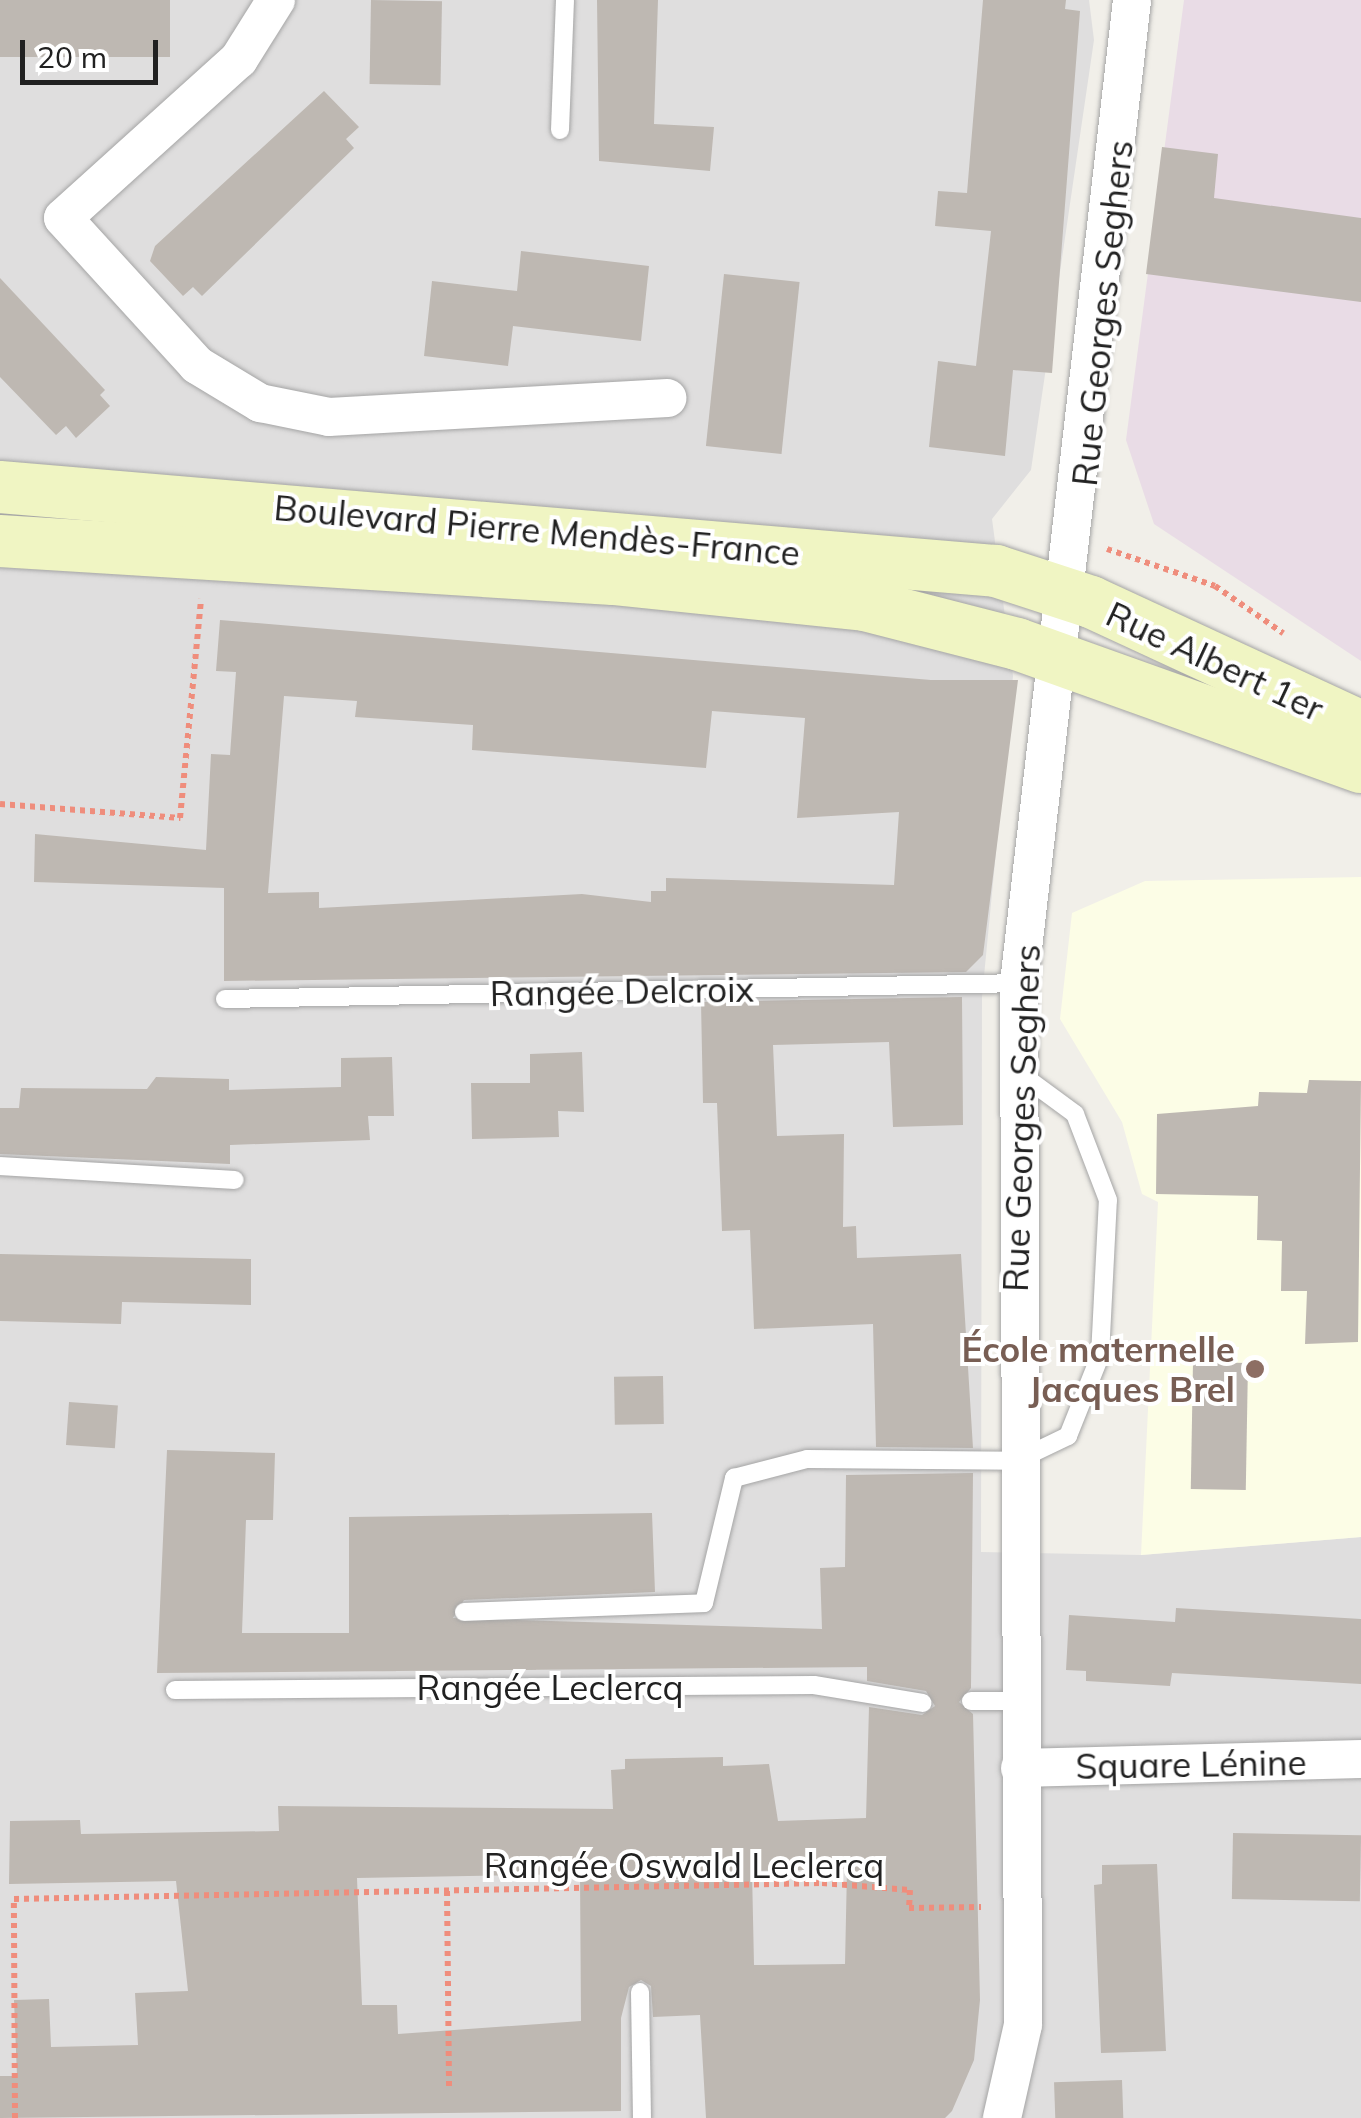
<!DOCTYPE html>
<meta charset="utf-8">
<style>
body{margin:0}
#map{position:relative;width:1361px;height:2118px;overflow:hidden;background:#f1efe9;font-family:Mulish,sans-serif}
div>[style]{position:absolute}
[style*='--x']{left:calc(var(--x)*1px);top:calc(var(--y)*1px);width:calc(var(--w)*1px);rotate:calc(var(--a)*1deg)}
.residential>*{inset:0;background:#dfdede}
.industrial>*{inset:0;background:#e9dce6}
.education>*{inset:0;background:#fcfde6}
.building>*{inset:0;background:#beb8b2;transform-origin:0 0}
.path>*{height:6px;margin-top:-3px;transform-origin:0;background:repeating-linear-gradient(90deg,#ef8d7c 0 5px,transparent 0 10px)}
.roads{filter:drop-shadow(0 0 2px #a5a5a5) drop-shadow(0 0 2px #a5a5a5)}
.lane>*{height:18px;margin:-9px;padding:0 9px;transform-origin:9px;border-radius:9px;background:#fff}
.street>*{height:38px;margin:-19px;padding:0 19px;transform-origin:19px;border-radius:19px;background:#fff}
.secondary>*{height:52px;margin:-26px;padding:0 26px;transform-origin:26px;border-radius:26px;background:#f0f5c3}
.dots>*{width:28px;height:28px;translate:-50% -50%;box-sizing:border-box;border:5px solid #fff;border-radius:50%}
span{translate:-50% -50%;white-space:nowrap;text-align:center;line-height:1.15;-webkit-text-stroke:8px #fff;paint-order:stroke}
.street-label{font-size:35px;color:#212121}
.education-label{font-size:35px;color:#785e54;font-weight:700}
.right{translate:-100% -50%;text-align:right}
.scale{position:absolute;left:20px;top:40px;width:138px;height:45px;box-sizing:border-box;border:5px solid #212121;border-top:0;padding-left:12px;font-size:30px;line-height:35px;white-space:nowrap;color:#212121;-webkit-text-stroke:8px #fff;paint-order:stroke}
</style>
<div id="map">
<div class="residential">
<i style="clip-path:polygon(0 0,1089px 0,1094px 40px,1031px 470px,992px 519px,1013px 676px,982px 997px,981px 1552px,1141px 1555px,1361px 1537px,1361px 2118px,0 2118px)"></i>
</div>
<div class="industrial">
<i style="clip-path:polygon(1184px 0,1361px 0,1361px 661px,1154px 524px,1126px 440px)"></i>
</div>
<div class="education">
<i style="clip-path:polygon(1361px 877px,1361px 1537px,1141px 1555px,1158px 1202px,1142px 1194px,1122px 1122px,1060px 1019px,1072px 913px,1145px 881px)"></i>
</div>
<div class="building">
<i style="left:0;top:0;width:170px;height:57px"></i>
<i style="left:371px;top:0;width:71px;height:84px;rotate:1deg"></i>
<i style="clip-path:polygon(597px 0,658px 0,654px 124px,714px 127px,710px 171px,599px 161px)"></i>
<i style="clip-path:polygon(983px 0,1066px 0,1065px 9px,1080px 11px,1052px 373px,1013px 370px,1005px 456px,929px 447px,938px 361px,976px 366px,991px 231px,935px 226px,938px 191px,967px 193px)"></i>
<i style="clip-path:polygon(324px 91px,359px 127px,346px 139px,354px 148px,202px 296px,193px 287px,183px 296px,150px 261px,155px 246px)"></i>
<i style="clip-path:polygon(1162px 147px,1218px 154px,1214px 198px,1361px 218px,1361px 302px,1146px 274px)"></i>
<i style="clip-path:polygon(521px 251px,649px 266px,641px 341px,513px 326px,508px 366px,424px 356px,432px 281px,517px 291px)"></i>
<i style="left:724px;top:274px;width:76px;height:173px;rotate:6deg"></i>
<i style="clip-path:polygon(0 278px,105px 390px,100px 395px,110px 406px,76px 438px,66px 426px,56px 435px,0 377px)"></i>
<i style="clip-path:polygon(evenodd,220px 620px,931px 680px,1018px 680px,983px 955px,966px 972px,224px 981px,224px 888px,34px 882px,35px 834px,206px 850px,211px 754px,230px 755px,236px 672px,216px 671px,220px 620px,284px 696px,357px 701px,355px 717px,473px 725px,472px 750px,706px 768px,712px 711px,805px 718px,797px 818px,899px 812px,894px 885px,666px 878px,666px 891px,651px 891px,651px 902px,582px 894px,319px 908px,319px 892px,268px 893px,284px 696px)"></i>
<i style="clip-path:polygon(962px 997px,963px 1125px,893px 1127px,889px 1042px,773px 1045px,777px 1136px,844px 1134px,843px 1227px,856px 1226px,857px 1258px,961px 1254px,973px 1448px,876px 1447px,873px 1324px,754px 1329px,750px 1230px,722px 1231px,717px 1103px,703px 1103px,701px 1002px)"></i>
<i style="clip-path:polygon(582px 1052px,584px 1112px,558px 1111px,559px 1137px,472px 1139px,471px 1083px,530px 1083px,530px 1054px)"></i>
<i style="clip-path:polygon(392px 1057px,394px 1116px,368px 1116px,370px 1140px,230px 1145px,230px 1164px,0 1154px,0 1108px,19px 1108px,21px 1088px,147px 1089px,156px 1077px,229px 1079px,229px 1090px,341px 1087px,341px 1058px)"></i>
<i style="clip-path:polygon(1309px 1080px,1361px 1081px,1358px 1342px,1305px 1344px,1307px 1291px,1281px 1291px,1282px 1241px,1257px 1240px,1258px 1196px,1156px 1194px,1157px 1114px,1258px 1106px,1259px 1092px,1307px 1093px)"></i>
<i style="clip-path:polygon(0 1254px,251px 1259px,251px 1305px,122px 1302px,121px 1324px,0 1321px)"></i>
<i style="left:1193px;top:1362px;width:55px;height:127px;rotate:1deg"></i>
<i style="left:663px;top:1376px;width:48px;height:49px;rotate:89deg"></i>
<i style="left:69px;top:1402px;width:49px;height:43px;rotate:4deg"></i>
<i style="clip-path:polygon(evenodd,167px 1450px,275px 1453px,273px 1520px,246px 1520px,242px 1633px,349px 1633px,349px 1517px,652px 1513px,655px 1592px,464px 1600px,453px 1618px,822px 1629px,820px 1568px,845px 1567px,846px 1475px,973px 1473px,971px 1688px,959px 1702px,973px 1714px,980px 2000px,974px 2060px,952px 2111px,945px 2118px,706px 2118px,700px 2015px,653px 2017px,651px 1986px,641px 1980px,629px 1987px,621px 2018px,621px 2111px,0 2118px,0 2076px,17px 2076px,14px 2000px,49px 1999px,51px 2047px,138px 2045px,135px 1993px,188px 1991px,176px 1881px,9px 1884px,10px 1821px,80px 1820px,81px 1834px,279px 1831px,278px 1806px,613px 1809px,611px 1770px,625px 1769px,625px 1759px,723px 1757px,723px 1766px,769px 1764px,778px 1821px,866px 1818px,869px 1707px,922px 1715px,935px 1706px,926px 1691px,867px 1681px,867px 1667px,157px 1673px,167px 1450px,847px 1869px,845px 1964px,754px 1965px,752px 1871px,847px 1869px,167px 1450px,580px 1874px,581px 2021px,398px 2034px,397px 2005px,362px 2005px,357px 1878px,580px 1874px)"></i>
<i style="clip-path:polygon(1176px 1608px,1361px 1619px,1361px 1684px,1172px 1673px,1170px 1686px,1086px 1681px,1086px 1671px,1066px 1670px,1069px 1615px,1175px 1622px)"></i>
<i style="left:1233px;top:1833px;width:128px;height:66px;rotate:1deg"></i>
<i style="clip-path:polygon(1157px 1864px,1166px 2051px,1101px 2053px,1094px 1885px,1102px 1884px,1102px 1865px)"></i>
<i style="left:1122px;top:2080px;width:38px;height:68px;rotate:88deg"></i>
</div>
<div class="path">
<i style="--x:1107;--y:549;--w:114;--a:18.9"></i>
<i style="--x:1215;--y:586;--w:83;--a:34.7"></i>
<i style="--x:0;--y:804;--w:181;--a:4.4"></i>
<i style="--x:180;--y:818;--w:220;--a:-84.5"></i>
<i style="--x:447;--y:1891;--w:196;--a:89.4"></i>
<i style="--x:15;--y:2118;--w:219;--a:-90.3"></i>
<i style="--x:14;--y:1899;--w:808;--a:-1.13"></i>
<i style="--x:822;--y:1883;--w:88;--a:4.5"></i>
<i style="--x:910;--y:1890;--w:18;--a:93"></i>
<i style="--x:909;--y:1908;--w:72;--a:-0.8"></i>
</div>
<div class="roads">
<div class="lane">
<i style="--x:560;--y:130;--w:130;--a:-87.8"></i>
<i style="--x:225;--y:999;--w:794;--a:-1.15"></i>
<i style="--x:0;--y:1166;--w:235;--a:3.4"></i>
<i style="--x:464;--y:1612;--w:240;--a:-2.1"></i>
<i style="--x:704;--y:1603;--w:129;--a:-76.5"></i>
<i style="--x:734;--y:1478;--w:75;--a:-14.6"></i>
<i style="--x:807;--y:1459;--w:209;--a:0.5"></i>
<i style="--x:1016;--y:1461;--w:58;--a:-25.7"></i>
<i style="--x:1068;--y:1436;--w:86;--a:-68.2"></i>
<i style="--x:1100;--y:1356;--w:156;--a:-87.1"></i>
<i style="--x:1108;--y:1200;--w:92;--a:-111"></i>
<i style="--x:1075;--y:1114;--w:66;--a:-143.7"></i>
<i style="--x:175;--y:1690;--w:639;--a:-0.45"></i>
<i style="--x:814;--y:1685;--w:110;--a:9.4"></i>
<i style="--x:971;--y:1701;--w:49;--a:0"></i>
<i style="--x:640;--y:1992;--w:126;--a:89.1"></i>
</div>
<div class="street">
<i style="--x:276;--y:0;--w:70;--a:122.1"></i>
<i style="--x:239;--y:59;--w:237;--a:137.9"></i>
<i style="--x:63;--y:218;--w:199;--a:47.6"></i>
<i style="--x:197;--y:365;--w:74;--a:31.1"></i>
<i style="--x:260;--y:403;--w:70;--a:11.5"></i>
<i style="--x:329;--y:417;--w:339;--a:-3.2"></i>
<i style="--x:1020;--y:1768;--w:341;--a:-1.5"></i>
<i style="--x:1002;--y:2118;--w:95;--a:-77.3"></i>
<i style="--x:1023;--y:2025;--w:1042;--a:-90.22"></i>
<i style="--x:1019;--y:983;--w:989;--a:-83.44"></i>
</div>
<div class="secondary">
<i style="--x:0;--y:487;--w:1000;--a:4.82"></i>
<i style="--x:996;--y:571;--w:100;--a:18.1"></i>
<i style="--x:1091;--y:602;--w:298;--a:24.8"></i>
<i style="--x:0;--y:541;--w:614;--a:3.55"></i>
<i style="--x:613;--y:579;--w:253;--a:5.9"></i>
<i style="--x:865;--y:605;--w:157;--a:14.4"></i>
<i style="--x:1017;--y:644;--w:365;--a:19.7"></i>
</div>
</div>
<div class="dots">
<i style="left:1255px;top:1369px;background:#8d6e63"></i>
</div>
<div class="street-label">
<span style="left:1102px;top:313px;rotate:-84deg">Rue Georges Seghers</span>
<span style="left:537px;top:530px;rotate:5deg">Boulevard Pierre Mendès-France</span>
<span style="left:1215px;top:661px;rotate:25deg">Rue Albert 1er</span>
<span style="left:622px;top:991px;rotate:-1deg">Rangée Delcroix</span>
<span style="left:1021px;top:1118px;rotate:-88deg">Rue Georges Seghers</span>
<span style="left:550px;top:1687px">Rangée Leclercq</span>
<span style="left:1191px;top:1764px;rotate:-1deg">Square Lénine</span>
<span style="left:684px;top:1865px">Rangée Oswald Leclercq</span>
</div>
<div class="education-label">
<span class="right" style="left:1235px;top:1369px">École maternelle<br>Jacques Brel</span>
</div>
<div class="scale">20 m</div>
</div>
